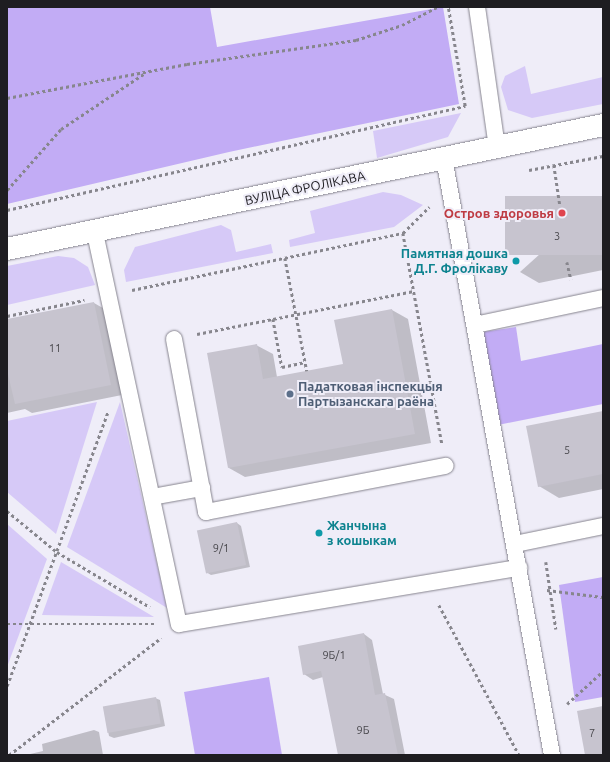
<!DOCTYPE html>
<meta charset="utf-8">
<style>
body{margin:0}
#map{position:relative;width:610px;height:762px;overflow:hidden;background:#efedf8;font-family:Ubuntu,sans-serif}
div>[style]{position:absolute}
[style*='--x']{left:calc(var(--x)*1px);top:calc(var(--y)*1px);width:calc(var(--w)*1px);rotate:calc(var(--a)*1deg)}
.green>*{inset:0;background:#d6c9f7}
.forest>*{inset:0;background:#c2acf5}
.shadow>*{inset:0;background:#0003}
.building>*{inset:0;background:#c7c4cf;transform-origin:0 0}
.path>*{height:2.5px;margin-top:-1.25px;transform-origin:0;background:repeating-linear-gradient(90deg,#87868d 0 3px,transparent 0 6px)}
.roads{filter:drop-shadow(0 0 1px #86848e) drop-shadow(0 0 1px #86848e)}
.lane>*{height:16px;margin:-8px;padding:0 8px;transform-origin:8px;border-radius:8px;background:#fff}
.street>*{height:22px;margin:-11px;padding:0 11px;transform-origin:11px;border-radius:11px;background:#fff}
.dots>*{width:11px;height:11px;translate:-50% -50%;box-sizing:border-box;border:2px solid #efedf8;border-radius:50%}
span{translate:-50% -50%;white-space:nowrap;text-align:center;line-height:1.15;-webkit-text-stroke:4px #efedf8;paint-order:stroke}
.number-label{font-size:11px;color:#48474c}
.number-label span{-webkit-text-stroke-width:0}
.street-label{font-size:13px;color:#1e1d21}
.health-label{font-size:13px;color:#be3a42;font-weight:700}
.right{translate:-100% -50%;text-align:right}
.culture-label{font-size:13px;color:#0d838f;font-weight:700}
.left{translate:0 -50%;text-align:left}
.service-label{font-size:13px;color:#4e5e75;font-weight:700}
.frame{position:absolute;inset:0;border:8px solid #1e1d21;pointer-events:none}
</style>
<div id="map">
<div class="green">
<i style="clip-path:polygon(525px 66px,531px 94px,603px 77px,603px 104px,532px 118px,508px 110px,501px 87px,505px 76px)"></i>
<i style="clip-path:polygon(461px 113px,448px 137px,377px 158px,373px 131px)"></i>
<i style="clip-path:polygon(383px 192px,401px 195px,423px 205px,394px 227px,290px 247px,289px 240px,315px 233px,310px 211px)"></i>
<i style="clip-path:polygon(221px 225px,231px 230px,236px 252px,271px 244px,273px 253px,126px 282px,124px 270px,135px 247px)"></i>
<i style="clip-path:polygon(58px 256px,74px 258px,88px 267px,95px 285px,7px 305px,7px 266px)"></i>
<i style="clip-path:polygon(97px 402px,56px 534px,7px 492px,7px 421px)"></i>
<i style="clip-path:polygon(120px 402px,167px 608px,67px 547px)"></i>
<i style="clip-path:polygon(7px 524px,47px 559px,7px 667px)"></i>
<i style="clip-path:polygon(61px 562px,154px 617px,42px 615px)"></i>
</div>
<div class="forest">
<i style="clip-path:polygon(7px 7px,210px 7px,217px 47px,443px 7px,459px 104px,229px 152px,7px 204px)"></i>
<i style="clip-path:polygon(516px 327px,521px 361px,603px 344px,603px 404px,498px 425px,482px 332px)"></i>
<i style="clip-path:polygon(603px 577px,603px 697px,575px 702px,559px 585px)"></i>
<i style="clip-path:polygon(269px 677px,282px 755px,195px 755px,184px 692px)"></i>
</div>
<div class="shadow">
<i style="clip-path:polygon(603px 197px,603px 270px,539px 283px,520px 272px)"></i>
<i style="clip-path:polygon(94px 303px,110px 312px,127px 394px,32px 413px,25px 409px,7px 413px,7px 320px)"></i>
<i style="clip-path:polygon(392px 310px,408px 319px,431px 443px,245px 477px,229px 468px,256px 345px,273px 354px,277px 377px,344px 365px)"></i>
<i style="clip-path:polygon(603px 412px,603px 489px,559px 498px,539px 486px)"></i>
<i style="clip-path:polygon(237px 523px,241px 526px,250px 567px,211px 575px,206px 572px)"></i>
<i style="clip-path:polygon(364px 634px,372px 640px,383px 694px,394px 699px,405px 755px,339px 755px,323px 677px,313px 680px,304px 674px)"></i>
<i style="clip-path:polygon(155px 698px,160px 700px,165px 726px,114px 738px,109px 736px,104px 709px)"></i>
<i style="clip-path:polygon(94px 730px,99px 732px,103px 755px,26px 755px,43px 751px,42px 744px)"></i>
</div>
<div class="building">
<i style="left:603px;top:196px;width:59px;height:98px;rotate:90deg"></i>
<i style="clip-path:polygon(94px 302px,111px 385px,15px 404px,7px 370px,7px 319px)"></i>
<i style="clip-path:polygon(392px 309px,415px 434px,228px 468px,207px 353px,257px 344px,263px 379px,343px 364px,334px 320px)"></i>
<i style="clip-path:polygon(603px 411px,603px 474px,538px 487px,526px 426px)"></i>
<i style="left:237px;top:522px;width:44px;height:41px;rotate:78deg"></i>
<i style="clip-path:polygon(364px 633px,375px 695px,385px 693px,398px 755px,338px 755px,321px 671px,303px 675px,298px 646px)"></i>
<i style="left:156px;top:697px;width:27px;height:54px;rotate:80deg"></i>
<i style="clip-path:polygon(603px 706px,603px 755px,585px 755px,577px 711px)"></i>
</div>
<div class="path">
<i style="--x:7;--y:98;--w:183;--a:-10.7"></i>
<i style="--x:187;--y:64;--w:171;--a:-8.1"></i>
<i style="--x:356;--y:40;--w:48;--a:-18.1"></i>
<i style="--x:402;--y:25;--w:39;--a:-27"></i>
<i style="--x:554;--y:165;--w:40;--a:81.5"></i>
<i style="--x:529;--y:170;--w:75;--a:-10.7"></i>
<i style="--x:7;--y:190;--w:81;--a:-48.5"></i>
<i style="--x:61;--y:129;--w:101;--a:-33.7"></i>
<i style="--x:7;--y:210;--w:470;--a:-12.8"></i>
<i style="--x:465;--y:106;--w:100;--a:-99.7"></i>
<i style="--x:403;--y:233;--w:214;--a:79.5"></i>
<i style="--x:285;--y:258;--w:115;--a:79"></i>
<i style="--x:567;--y:262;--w:18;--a:77"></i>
<i style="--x:132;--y:290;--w:277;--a:-11.9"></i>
<i style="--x:403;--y:233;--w:37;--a:-45"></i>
<i style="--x:7;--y:316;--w:79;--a:-11.7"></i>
<i style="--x:273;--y:319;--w:49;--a:79.4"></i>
<i style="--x:282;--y:367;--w:24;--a:-12"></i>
<i style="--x:197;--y:334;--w:221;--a:-11.2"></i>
<i style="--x:7;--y:511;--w:65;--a:39.4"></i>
<i style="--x:57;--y:552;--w:108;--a:30.6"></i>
<i style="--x:546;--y:562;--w:68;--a:81.5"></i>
<i style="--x:547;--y:590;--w:56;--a:7.1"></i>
<i style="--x:439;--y:605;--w:170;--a:61.9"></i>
<i style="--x:7;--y:624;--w:147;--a:0"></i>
<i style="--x:7;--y:686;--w:292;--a:-69.8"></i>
<i style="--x:567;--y:704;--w:49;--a:-42.5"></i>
<i style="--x:9;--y:755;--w:192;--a:-37.6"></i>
</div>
<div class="roads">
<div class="lane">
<i style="--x:477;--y:7;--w:141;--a:81.9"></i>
<i style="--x:444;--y:158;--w:607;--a:79.75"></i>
<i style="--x:95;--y:233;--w:400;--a:77.9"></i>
<i style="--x:179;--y:624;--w:345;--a:-9.4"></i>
<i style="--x:475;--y:325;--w:131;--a:-11.9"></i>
<i style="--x:174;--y:339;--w:176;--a:79.5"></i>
<i style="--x:206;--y:512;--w:244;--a:-10.9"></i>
<i style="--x:152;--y:497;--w:51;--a:-10.2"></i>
<i style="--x:515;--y:544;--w:90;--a:-11.6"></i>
</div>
<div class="street">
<i style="--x:7;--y:249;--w:609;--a:-11.75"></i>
</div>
</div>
<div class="dots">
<i style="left:562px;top:213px;background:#e0444e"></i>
<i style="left:516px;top:261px;background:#0f9aa8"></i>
<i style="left:290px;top:394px;background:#5c6f8a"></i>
<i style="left:319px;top:533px;background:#0f9aa8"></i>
</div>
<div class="number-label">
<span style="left:557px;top:236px">3</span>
<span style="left:55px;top:348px">11</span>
<span style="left:567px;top:450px">5</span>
<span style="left:221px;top:548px">9/1</span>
<span style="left:334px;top:655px">9Б/1</span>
<span style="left:363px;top:730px">9Б</span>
<span style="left:592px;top:733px">7</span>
</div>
<div class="street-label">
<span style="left:305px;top:188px;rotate:-12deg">ВУЛІЦА ФРОЛІКАВА</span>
</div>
<div class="health-label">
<span class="right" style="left:554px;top:213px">Остров здоровья</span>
</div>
<div class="culture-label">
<span class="right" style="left:508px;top:261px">Памятная дошка<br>Д.Г. Фролікаву</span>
<span class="left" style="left:327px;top:533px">Жанчына<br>з кошыкам</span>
</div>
<div class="service-label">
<span class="left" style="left:298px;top:394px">Падатковая інспекцыя<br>Партызанскага раёна</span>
</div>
<div class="frame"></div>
</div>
